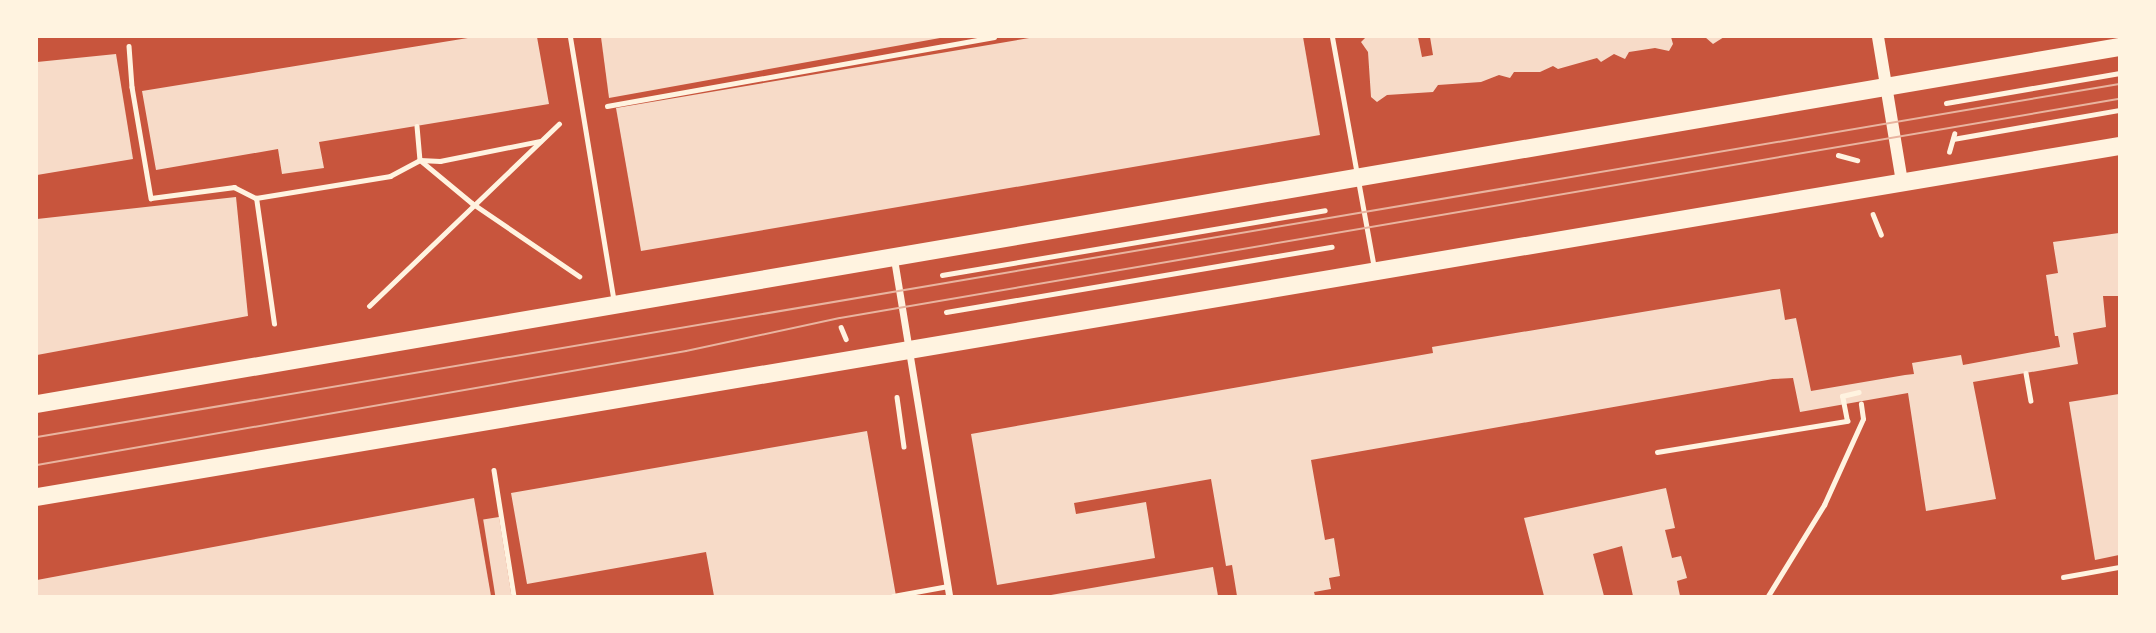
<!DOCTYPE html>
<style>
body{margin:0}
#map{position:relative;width:2156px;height:633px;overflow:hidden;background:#c8553d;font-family:"Noto Sans",sans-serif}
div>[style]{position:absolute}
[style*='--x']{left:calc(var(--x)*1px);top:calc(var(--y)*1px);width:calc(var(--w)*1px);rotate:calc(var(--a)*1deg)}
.building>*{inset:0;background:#f7dbc8;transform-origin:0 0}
.path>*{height:4.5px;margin:-2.25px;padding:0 2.25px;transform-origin:2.25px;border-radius:2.25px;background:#fff3e0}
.service>*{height:5px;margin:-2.5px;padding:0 2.5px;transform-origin:2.5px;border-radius:2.5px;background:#fff3e0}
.minor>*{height:7px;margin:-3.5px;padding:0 3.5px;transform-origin:3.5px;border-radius:3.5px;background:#fff3e0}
.tertiary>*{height:12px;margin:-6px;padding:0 6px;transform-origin:6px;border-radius:6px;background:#fff3e0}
.primary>*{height:18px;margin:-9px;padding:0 9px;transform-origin:9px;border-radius:9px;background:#fff3e0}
.tram>*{height:2px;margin:-1px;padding:0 1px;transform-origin:1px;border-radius:1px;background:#e9b49f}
span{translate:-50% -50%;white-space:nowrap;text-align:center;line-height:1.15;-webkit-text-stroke:5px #fff3e0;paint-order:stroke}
.frame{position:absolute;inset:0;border:38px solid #fff3e0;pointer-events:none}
</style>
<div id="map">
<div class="building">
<i style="clip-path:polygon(474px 37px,537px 37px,549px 104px,319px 142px,324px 168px,282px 174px,278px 149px,156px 170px,142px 91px)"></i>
<i style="clip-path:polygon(601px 37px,940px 37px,940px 38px,609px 98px)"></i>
<i style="clip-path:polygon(1035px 37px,1303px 37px,1320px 135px,641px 251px,616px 108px)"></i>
<i style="clip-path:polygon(1366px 37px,1418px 37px,1422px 57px,1433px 55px,1430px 37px,1671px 37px,1673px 44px,1669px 51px,1655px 48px,1629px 52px,1625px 59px,1614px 54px,1601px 62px,1597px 58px,1558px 69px,1553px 66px,1540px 72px,1514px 72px,1510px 78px,1499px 75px,1481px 82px,1438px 85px,1433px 92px,1387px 95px,1377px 102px,1371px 97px,1368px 52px,1361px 42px)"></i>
<i style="clip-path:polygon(1705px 37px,1724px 37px,1713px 44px)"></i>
<i style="clip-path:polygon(116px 54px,133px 159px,37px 175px,37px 62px)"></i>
<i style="clip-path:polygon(236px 197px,248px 316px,37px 355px,37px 219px)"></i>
<i style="clip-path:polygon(2119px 233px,2119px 296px,2103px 296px,2106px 327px,2073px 333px,2078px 364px,1973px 382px,1996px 499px,1926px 511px,1908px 393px,1800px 412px,1793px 378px,1773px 379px,1311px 460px,1325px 540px,1334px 538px,1340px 576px,1329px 578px,1331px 589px,1314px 592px,1315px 596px,1237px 596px,1232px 565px,1226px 566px,1211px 479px,1074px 503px,1076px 514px,1146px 502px,1155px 558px,997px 585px,971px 434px,1433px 353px,1432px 347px,1780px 289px,1785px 320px,1796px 318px,1811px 391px,1905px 375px,1914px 374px,1912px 363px,1961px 355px,1963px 365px,2060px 347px,2058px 336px,2055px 336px,2046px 275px,2058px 273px,2053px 242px)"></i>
<i style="clip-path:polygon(2119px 394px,2119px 555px,2095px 560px,2069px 402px)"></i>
<i style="clip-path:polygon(867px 431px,896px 596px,714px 596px,706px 552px,527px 584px,511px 493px)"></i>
<i style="clip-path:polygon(1666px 488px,1675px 528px,1665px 530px,1672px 558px,1681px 556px,1687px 578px,1677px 581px,1680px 596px,1633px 596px,1622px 546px,1593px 554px,1604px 596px,1544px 596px,1524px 518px)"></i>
<i style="clip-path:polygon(474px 498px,491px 596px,37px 596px,37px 580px)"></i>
<i style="left:499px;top:517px;width:80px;height:16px;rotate:81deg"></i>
<i style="clip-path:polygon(1213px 567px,1218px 596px,1051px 596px,1051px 595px)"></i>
</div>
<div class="path">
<i style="--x:129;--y:46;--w:41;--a:85.8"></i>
<i style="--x:132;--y:87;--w:113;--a:80.3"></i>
<i style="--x:151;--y:198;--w:84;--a:-7.5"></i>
<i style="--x:234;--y:187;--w:25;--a:27"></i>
<i style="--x:1946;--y:103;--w:176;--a:-9.8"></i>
<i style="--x:607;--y:106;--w:393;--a:-10.1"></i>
<i style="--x:417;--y:126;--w:34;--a:85"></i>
<i style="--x:420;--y:160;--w:67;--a:39.6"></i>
<i style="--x:472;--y:203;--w:130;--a:34.3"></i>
<i style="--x:1953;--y:139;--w:169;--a:-9.9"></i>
<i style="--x:1949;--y:152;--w:19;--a:-74"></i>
<i style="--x:1838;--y:155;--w:20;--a:15"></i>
<i style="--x:1873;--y:214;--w:22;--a:68"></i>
<i style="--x:942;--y:275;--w:388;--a:-9.6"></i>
<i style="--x:369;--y:306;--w:263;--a:-43.8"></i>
<i style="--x:946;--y:312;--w:391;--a:-9.6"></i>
<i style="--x:274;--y:324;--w:127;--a:-98.1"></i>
<i style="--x:256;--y:198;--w:136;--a:-9.3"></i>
<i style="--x:390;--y:176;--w:34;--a:-28"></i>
<i style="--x:420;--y:160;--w:20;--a:3"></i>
<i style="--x:440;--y:161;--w:102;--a:-11.3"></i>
<i style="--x:841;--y:327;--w:13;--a:67"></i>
<i style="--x:2026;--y:373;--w:28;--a:80"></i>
<i style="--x:897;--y:397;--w:50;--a:82"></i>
<i style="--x:1657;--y:452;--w:193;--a:-9.3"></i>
<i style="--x:1847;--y:421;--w:25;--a:-101"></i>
<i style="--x:1842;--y:396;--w:17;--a:-13"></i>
<i style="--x:494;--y:470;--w:128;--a:81"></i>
<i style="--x:2063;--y:577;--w:57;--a:-10.1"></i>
<i style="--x:1768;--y:596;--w:107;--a:-58.4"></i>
<i style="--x:1824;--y:505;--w:94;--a:-65.6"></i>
<i style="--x:1863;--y:419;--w:15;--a:-98"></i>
</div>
<div class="service">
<i style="--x:570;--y:37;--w:270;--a:80.6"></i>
<i style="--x:1332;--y:37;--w:235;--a:79.7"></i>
<i style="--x:893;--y:596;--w:56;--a:-10.3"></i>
</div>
<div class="minor">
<i style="--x:894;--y:259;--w:341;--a:80.7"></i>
</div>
<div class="tertiary">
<i style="--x:1878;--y:37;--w:147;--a:80.6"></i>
</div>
<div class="primary">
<i style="--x:37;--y:404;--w:2112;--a:-9.73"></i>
<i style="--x:37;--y:497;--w:2111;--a:-9.57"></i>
</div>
<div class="tram">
<i style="--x:37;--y:437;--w:2112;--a:-9.62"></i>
<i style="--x:37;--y:465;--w:659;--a:-9.96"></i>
<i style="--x:686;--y:351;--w:157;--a:-12.1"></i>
<i style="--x:840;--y:318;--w:1298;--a:-9.72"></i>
</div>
<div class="frame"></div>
</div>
